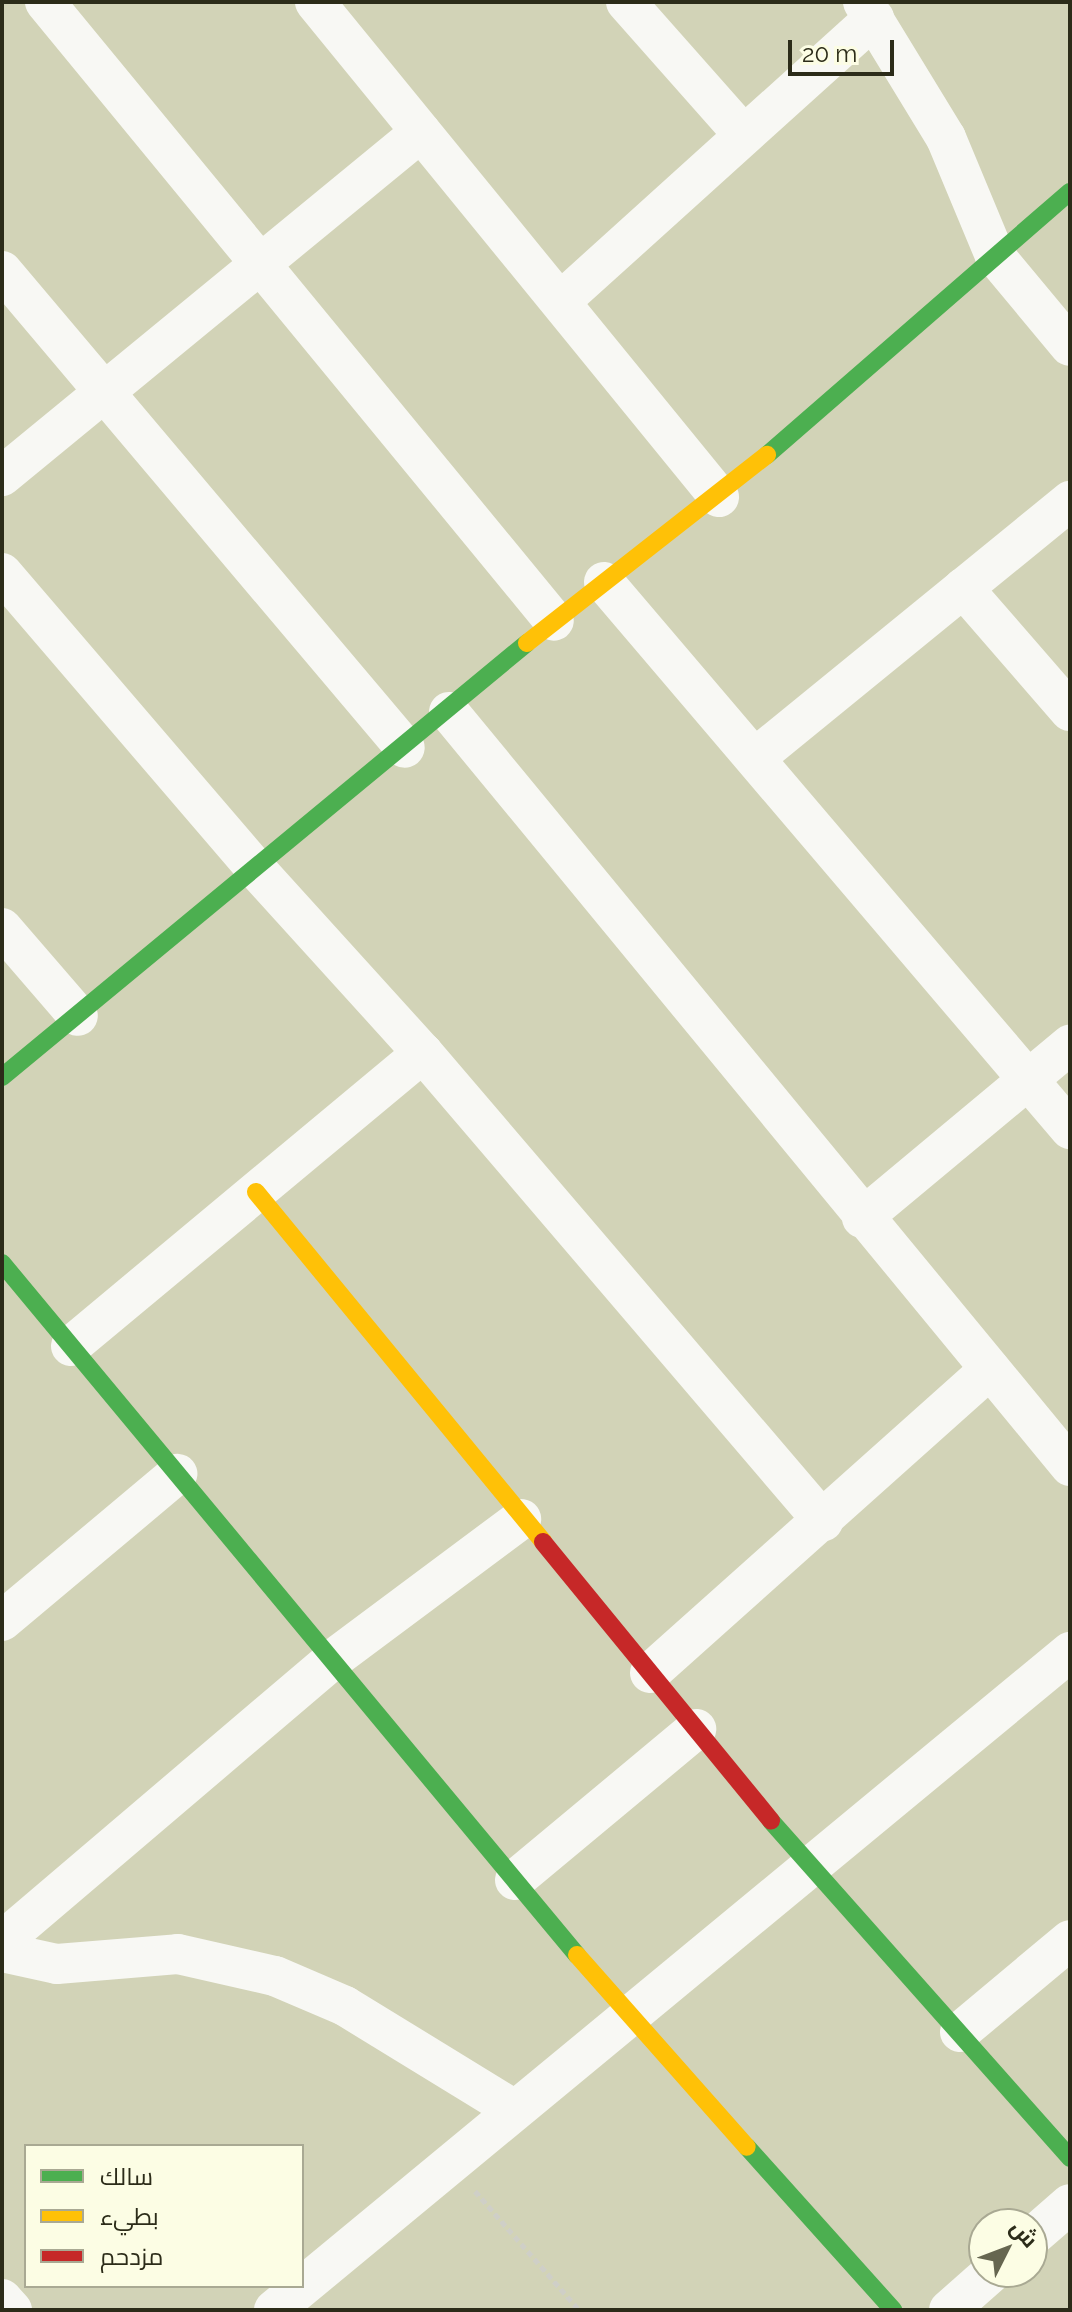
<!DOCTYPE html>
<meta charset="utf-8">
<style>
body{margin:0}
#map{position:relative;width:1072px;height:2312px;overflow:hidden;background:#d2d3b7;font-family:Raleway,Cairo,sans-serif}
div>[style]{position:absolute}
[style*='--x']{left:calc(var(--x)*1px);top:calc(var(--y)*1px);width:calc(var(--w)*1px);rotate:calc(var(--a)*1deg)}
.path>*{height:5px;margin-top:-2.5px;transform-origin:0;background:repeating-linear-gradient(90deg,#cfcfc7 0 6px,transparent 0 10px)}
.street>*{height:40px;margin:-20px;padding:0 20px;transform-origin:20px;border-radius:20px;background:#f8f8f4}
.fast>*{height:18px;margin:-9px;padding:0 9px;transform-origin:9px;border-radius:9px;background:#4caf50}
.slow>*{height:18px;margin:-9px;padding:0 9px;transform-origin:9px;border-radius:9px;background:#ffc107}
.jam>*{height:18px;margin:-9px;padding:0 9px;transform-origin:9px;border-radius:9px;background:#c62828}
span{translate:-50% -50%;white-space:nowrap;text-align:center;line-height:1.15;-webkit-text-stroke:8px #fcfde4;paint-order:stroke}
.frame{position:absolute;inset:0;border:4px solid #2c2c19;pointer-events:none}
.legend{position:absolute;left:24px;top:2144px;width:280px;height:144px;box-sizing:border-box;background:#fcfde4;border:2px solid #a9a993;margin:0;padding:10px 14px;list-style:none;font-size:24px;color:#2c2c19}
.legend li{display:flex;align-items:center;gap:16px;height:40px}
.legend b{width:40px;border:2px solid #a9a993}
.north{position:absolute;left:968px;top:2208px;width:80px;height:80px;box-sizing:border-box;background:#fcfde4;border:2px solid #a9a993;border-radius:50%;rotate:48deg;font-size:22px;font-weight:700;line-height:32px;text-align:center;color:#2c2c19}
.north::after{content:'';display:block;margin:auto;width:28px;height:36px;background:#666650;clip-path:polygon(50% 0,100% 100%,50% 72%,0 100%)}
.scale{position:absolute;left:788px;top:40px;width:106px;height:36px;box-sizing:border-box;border:4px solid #2c2c19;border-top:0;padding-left:10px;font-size:24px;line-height:28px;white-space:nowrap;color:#2c2c19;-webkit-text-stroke:6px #fcfde4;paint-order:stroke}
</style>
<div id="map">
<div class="path">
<i style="--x:475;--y:2191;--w:158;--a:48.8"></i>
</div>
<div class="street">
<i style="--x:45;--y:2;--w:801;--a:50.57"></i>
<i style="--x:315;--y:2;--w:639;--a:50.78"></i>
<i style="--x:626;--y:2;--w:174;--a:48.5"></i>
<i style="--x:863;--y:2;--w:159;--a:58.6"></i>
<i style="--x:946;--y:138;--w:128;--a:67.4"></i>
<i style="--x:995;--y:256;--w:117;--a:50.2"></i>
<i style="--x:2;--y:271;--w:624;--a:49.81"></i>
<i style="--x:561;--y:301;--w:422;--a:-42.1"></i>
<i style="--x:2;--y:476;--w:542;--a:-39.39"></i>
<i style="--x:2;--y:573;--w:389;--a:49.4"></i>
<i style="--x:255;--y:868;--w:250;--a:47.8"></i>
<i style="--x:423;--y:1053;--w:616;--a:49.48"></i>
<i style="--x:604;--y:582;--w:719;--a:49.57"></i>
<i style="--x:963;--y:588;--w:163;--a:49"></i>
<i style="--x:449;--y:712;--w:977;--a:50.52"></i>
<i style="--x:755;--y:758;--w:407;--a:-39.2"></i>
<i style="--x:2;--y:928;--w:116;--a:49.2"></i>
<i style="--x:862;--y:1218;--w:271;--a:-39.8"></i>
<i style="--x:71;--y:1346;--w:458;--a:-39.8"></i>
<i style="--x:2;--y:1621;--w:229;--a:-40"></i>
<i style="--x:650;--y:1673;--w:456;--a:-41.8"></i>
<i style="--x:515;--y:1880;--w:236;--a:-39.8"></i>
<i style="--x:2;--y:1941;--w:433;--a:-40.4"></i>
<i style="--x:332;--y:1660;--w:236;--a:-36.7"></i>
<i style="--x:2;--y:1952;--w:56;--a:12.3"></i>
<i style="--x:57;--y:1964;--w:121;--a:-4.7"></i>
<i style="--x:178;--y:1954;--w:99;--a:12.8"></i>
<i style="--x:275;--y:1976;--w:76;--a:23.2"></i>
<i style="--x:345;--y:2006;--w:199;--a:31.5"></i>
<i style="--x:960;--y:2032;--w:143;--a:-39.9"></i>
<i style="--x:1032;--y:2237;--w:50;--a:-41"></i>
<i style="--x:2;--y:2299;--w:15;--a:48"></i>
<i style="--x:274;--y:2310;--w:1033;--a:-39.58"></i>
<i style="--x:949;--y:2310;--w:57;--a:-41.5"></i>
</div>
<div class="fast">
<i style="--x:767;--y:455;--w:401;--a:-41"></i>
<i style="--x:2;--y:1077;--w:681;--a:-39.58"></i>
<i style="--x:2;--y:1263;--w:900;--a:50.28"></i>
<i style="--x:771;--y:1821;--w:451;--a:48.4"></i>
<i style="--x:747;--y:2147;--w:219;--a:48.1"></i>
</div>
<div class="slow">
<i style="--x:527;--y:643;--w:305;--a:-38.1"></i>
<i style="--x:256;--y:1192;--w:453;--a:50.6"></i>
<i style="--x:577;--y:1955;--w:256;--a:48.5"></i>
</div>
<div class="jam">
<i style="--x:543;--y:1542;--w:360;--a:50.7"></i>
</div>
<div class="frame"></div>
<ul class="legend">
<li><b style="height:10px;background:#4caf50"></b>سالك</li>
<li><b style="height:10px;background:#ffc107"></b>بطيء</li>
<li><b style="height:10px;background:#c62828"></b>مزدحم</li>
</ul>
<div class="north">ش</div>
<div class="scale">20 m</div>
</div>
